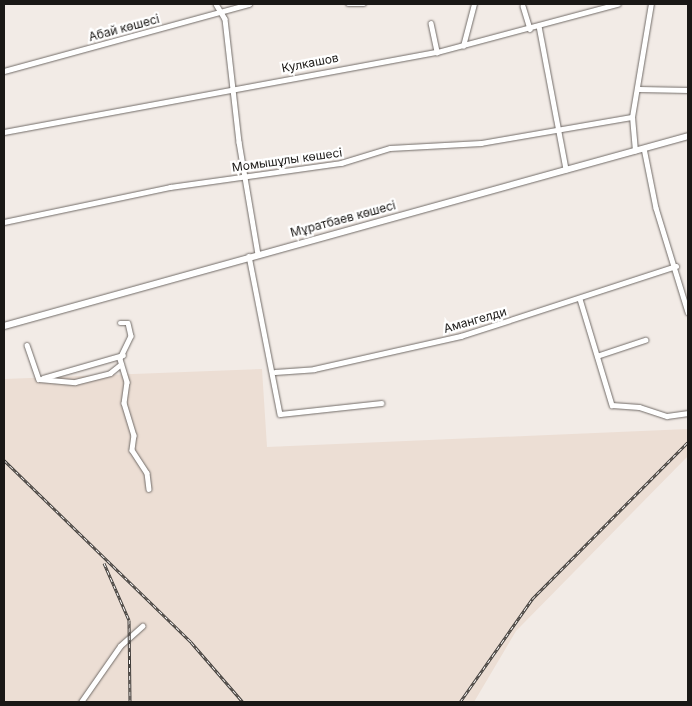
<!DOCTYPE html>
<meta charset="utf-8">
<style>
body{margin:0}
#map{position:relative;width:692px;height:706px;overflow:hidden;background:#f2ebe6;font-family:Inter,sans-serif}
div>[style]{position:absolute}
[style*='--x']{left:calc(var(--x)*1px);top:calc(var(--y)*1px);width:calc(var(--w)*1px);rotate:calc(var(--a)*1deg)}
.built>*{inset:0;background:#ecded4}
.roads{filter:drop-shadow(0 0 1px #716b67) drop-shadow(0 0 1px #716b67)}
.street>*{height:4.5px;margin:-2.25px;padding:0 2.25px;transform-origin:2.25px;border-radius:2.25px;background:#fff}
.secondary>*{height:6px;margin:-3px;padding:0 3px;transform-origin:3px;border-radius:3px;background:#fff}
.rail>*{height:3px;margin-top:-1.5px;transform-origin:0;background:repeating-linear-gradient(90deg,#fff 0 4px,#3f3c39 0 8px);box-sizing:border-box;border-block:1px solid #3f3c39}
span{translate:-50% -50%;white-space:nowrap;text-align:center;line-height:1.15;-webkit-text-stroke:4.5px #fff;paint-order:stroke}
.street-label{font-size:12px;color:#1a1816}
.frame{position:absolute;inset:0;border:5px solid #1a1816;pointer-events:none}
</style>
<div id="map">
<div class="built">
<i style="clip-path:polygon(262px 369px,267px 447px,688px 429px,688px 456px,516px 631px,474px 702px,4px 702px,4px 379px)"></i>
</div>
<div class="roads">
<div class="street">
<i style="--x:216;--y:4;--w:17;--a:59"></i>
<i style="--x:225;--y:19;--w:124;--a:83.5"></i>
<i style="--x:239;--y:142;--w:114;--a:80.4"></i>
<i style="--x:348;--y:4;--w:16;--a:0"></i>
<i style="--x:523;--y:6;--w:24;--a:73"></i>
<i style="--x:431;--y:23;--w:30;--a:78"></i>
<i style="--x:539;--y:26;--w:146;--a:79.3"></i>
<i style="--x:463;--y:46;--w:43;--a:-75.3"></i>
<i style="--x:4;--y:71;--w:254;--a:-15.3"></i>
<i style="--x:639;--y:89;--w:49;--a:1.2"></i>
<i style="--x:4;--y:132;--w:440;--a:-10.5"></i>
<i style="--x:437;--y:52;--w:187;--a:-14.9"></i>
<i style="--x:644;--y:148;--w:61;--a:78.7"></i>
<i style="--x:656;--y:208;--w:109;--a:72.9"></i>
<i style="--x:635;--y:151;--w:34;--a:-95"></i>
<i style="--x:632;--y:117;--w:115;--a:-80.5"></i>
<i style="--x:4;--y:222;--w:170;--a:-11.9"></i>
<i style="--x:170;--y:187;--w:173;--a:-8"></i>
<i style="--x:341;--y:163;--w:51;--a:-17"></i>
<i style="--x:390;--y:148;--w:91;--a:-3.1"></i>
<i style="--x:481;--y:143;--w:153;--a:-9.8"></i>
<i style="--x:249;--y:256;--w:161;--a:78.9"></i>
<i style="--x:280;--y:414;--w:102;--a:-6.2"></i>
<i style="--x:580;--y:299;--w:111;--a:73.2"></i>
<i style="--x:612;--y:405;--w:27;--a:4"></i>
<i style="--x:639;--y:407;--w:29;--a:18"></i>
<i style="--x:667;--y:416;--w:21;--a:-8"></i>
<i style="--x:120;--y:323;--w:8;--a:0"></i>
<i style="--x:128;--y:323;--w:13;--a:77"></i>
<i style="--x:131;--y:336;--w:25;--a:116"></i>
<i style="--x:120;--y:359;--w:24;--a:73"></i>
<i style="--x:127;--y:382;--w:21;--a:98"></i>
<i style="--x:124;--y:403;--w:34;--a:73"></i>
<i style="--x:134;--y:435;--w:15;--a:98"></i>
<i style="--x:132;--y:450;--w:27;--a:57"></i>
<i style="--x:147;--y:473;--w:16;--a:83"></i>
<i style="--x:27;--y:345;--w:36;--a:71"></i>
<i style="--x:39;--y:379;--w:36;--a:5"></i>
<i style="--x:75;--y:382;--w:36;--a:-14"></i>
<i style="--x:110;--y:373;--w:14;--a:-39"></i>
<i style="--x:597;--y:356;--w:51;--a:-18.4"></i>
<i style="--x:275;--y:372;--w:39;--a:-4"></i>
<i style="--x:314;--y:369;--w:151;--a:-12.7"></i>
<i style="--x:461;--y:336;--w:226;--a:-18"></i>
<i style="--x:43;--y:378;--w:83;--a:-16"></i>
<i style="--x:81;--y:702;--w:68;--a:-55.1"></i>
<i style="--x:120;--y:646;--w:30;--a:-42"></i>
</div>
<div class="secondary">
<i style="--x:4;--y:326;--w:710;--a:-15.52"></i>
</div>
</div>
<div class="rail">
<i style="--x:4;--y:460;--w:261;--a:44.2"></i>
<i style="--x:191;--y:642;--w:79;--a:49.1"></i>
<i style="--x:104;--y:563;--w:62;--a:66.3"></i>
<i style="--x:129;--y:620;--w:82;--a:89.3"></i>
<i style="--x:460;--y:702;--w:126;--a:-55"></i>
<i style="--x:532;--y:599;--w:221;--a:-45.2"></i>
</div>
<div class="street-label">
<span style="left:124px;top:28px;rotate:-15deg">Абай көшесі</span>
<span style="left:310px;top:63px;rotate:-11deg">Кулкашов</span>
<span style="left:287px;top:160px;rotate:-8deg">Момышұлы көшесі</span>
<span style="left:343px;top:219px;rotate:-15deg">Мұратбаев көшесі</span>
<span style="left:475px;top:320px;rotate:-16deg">Амангелди</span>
</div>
<div class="frame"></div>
</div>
